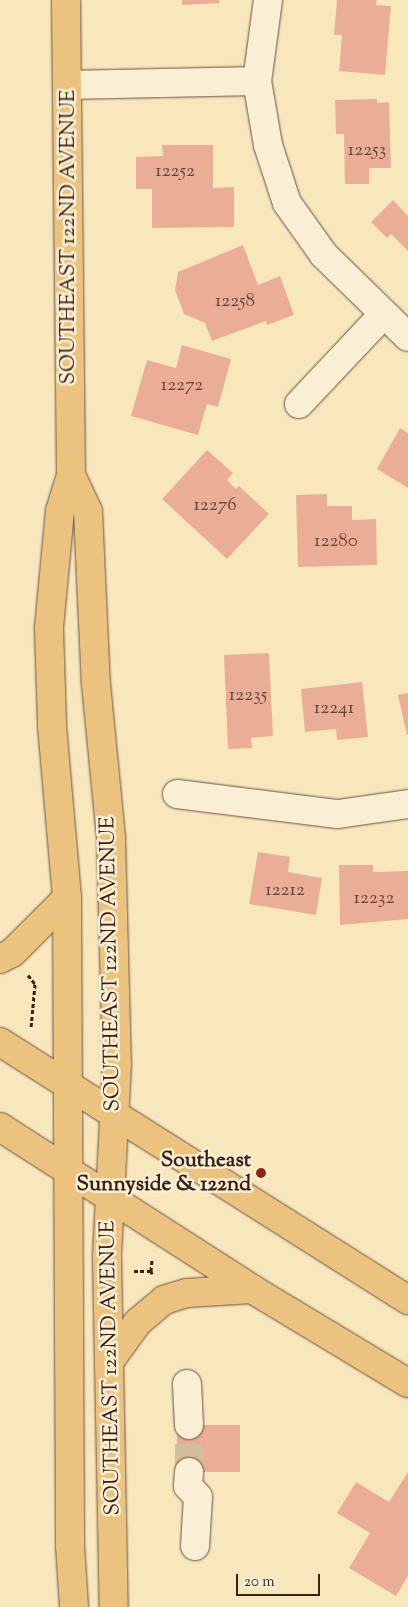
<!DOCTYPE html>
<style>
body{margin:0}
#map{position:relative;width:408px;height:1607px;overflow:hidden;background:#f8e6bd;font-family:"Sorts Mill Goudy",serif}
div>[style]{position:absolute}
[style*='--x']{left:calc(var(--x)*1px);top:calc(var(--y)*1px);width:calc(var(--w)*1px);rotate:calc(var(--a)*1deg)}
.building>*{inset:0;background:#eaae96;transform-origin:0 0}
.minor-tunnel>*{height:28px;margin-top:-14px;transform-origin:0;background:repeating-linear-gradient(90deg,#d2bf9c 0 28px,transparent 0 42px)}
.path>*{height:3px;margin-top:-1.5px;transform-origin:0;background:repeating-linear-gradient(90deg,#392116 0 4px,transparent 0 6.5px)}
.roads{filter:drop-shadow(0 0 1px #695240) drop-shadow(0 0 1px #695240)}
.minor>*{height:28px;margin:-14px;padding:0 14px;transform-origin:14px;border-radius:14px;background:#faefd4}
.major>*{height:28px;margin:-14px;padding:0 14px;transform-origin:14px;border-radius:14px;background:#ecc37e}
.dots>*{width:14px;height:14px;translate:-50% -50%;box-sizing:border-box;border:2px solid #faefd4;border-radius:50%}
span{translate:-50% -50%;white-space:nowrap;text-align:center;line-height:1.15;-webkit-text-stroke:5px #faefd4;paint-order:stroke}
.number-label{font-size:19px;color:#654436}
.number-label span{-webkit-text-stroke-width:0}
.street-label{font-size:21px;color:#392116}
.poi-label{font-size:21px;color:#392116;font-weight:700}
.right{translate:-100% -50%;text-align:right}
.scale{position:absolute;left:236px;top:1574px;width:84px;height:22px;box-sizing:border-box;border:2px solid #392116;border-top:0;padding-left:6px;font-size:15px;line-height:18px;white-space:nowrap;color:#392116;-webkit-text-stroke:4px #faefd4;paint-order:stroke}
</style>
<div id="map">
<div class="building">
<i style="clip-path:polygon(182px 0,219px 0,220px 3px,182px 5px)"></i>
<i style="clip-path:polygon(337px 0,377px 0,376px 5px,391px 6px,385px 75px,339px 71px,342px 35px,334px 35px)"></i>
<i style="clip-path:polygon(377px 99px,377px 103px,389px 102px,391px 168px,369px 168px,369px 184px,345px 184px,344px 134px,336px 134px,335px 100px)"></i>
<i style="clip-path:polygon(162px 145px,213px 145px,213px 188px,234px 187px,234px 227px,152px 228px,152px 189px,136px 189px,136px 157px,163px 156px)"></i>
<i style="clip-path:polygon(393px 200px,408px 216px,408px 251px,391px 234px,387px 238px,371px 222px)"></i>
<i style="clip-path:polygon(243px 245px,258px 285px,280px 276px,294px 315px,267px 325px,266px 321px,212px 341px,205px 323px,184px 314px,175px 290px,178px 272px)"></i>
<i style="clip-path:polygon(182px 345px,231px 359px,218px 407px,207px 404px,198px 435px,131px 416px,147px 360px,176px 368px)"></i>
<i style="clip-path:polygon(400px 428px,408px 433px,408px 488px,377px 469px)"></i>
<i style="clip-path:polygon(207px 450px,233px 473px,227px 480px,236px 489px,239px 486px,269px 514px,227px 559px,162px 499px)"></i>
<i style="clip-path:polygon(327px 494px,327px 506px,352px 506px,352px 520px,376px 519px,377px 565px,298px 567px,296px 495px)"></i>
<i style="clip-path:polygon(269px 653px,273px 736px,251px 738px,252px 748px,228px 749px,224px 655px)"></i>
<i style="clip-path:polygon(362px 682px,368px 737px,337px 740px,336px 729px,305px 732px,301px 689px)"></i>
<i style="clip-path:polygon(408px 693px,408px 735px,407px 735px,398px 695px)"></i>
<i style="clip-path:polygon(258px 852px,290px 857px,288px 872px,322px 878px,316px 915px,249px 904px)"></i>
<i style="clip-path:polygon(339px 865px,373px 865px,373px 872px,408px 871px,408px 919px,340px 925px)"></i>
<i style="left:177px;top:1425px;width:63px;height:47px"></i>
<i style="clip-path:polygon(408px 1472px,408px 1576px,396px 1596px,349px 1568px,370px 1533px,337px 1513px,356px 1482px,389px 1502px)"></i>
</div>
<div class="minor-tunnel">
<i style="--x:189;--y:1472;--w:47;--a:-90"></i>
</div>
<div class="path">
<i style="--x:28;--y:975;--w:11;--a:52"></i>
<i style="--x:35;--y:984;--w:44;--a:95.2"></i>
<i style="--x:134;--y:1271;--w:17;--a:0"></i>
<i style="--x:151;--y:1271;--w:3;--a:72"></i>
<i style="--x:151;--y:1271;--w:12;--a:-85"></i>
</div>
<div class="roads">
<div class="minor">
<i style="--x:268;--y:0;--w:82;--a:97.7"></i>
<i style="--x:257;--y:81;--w:65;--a:80.2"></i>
<i style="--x:268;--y:145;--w:61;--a:71.9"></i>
<i style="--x:287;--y:203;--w:64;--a:54.6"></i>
<i style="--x:324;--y:255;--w:117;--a:44.3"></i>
<i style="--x:68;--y:85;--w:189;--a:-1.2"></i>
<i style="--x:299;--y:404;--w:122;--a:-46.7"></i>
<i style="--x:177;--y:794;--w:162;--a:7.1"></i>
<i style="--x:338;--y:814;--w:71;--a:-8.1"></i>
<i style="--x:187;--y:1384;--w:41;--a:87.2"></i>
<i style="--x:189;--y:1472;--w:14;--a:94"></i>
<i style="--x:188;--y:1486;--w:15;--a:48"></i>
<i style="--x:198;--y:1497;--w:49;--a:93.5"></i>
</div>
<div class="major">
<i style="--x:66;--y:0;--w:475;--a:89.4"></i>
<i style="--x:71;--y:475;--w:38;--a:107"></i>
<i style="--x:60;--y:511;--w:118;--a:95.4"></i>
<i style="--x:49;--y:628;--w:98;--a:88.2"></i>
<i style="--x:52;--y:726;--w:173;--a:85"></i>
<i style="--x:67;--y:898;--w:648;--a:89.73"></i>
<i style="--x:70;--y:1546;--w:61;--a:86.2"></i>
<i style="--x:71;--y:475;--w:40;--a:65"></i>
<i style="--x:88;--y:511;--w:173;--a:87.4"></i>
<i style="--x:96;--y:684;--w:155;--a:84.4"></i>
<i style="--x:111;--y:838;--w:226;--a:88.5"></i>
<i style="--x:117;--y:1064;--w:194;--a:93"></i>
<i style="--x:107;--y:1258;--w:349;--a:88.9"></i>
<i style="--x:0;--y:959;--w:13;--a:-27"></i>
<i style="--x:12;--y:953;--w:78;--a:-45"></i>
<i style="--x:0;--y:1042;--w:483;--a:32.3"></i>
<i style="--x:0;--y:1127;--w:300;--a:32.7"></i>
<i style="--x:252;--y:1289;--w:182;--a:31.1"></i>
<i style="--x:109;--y:1362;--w:49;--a:-54.1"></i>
<i style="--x:138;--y:1322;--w:34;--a:-40"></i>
<i style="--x:164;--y:1300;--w:24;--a:-17"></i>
<i style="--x:187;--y:1293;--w:65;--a:-3.5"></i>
</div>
</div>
<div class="dots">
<i style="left:261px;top:1173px;background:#8f2418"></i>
</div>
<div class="number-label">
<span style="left:367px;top:151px">12253</span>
<span style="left:175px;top:172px">12252</span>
<span style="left:235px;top:302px">12258</span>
<span style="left:182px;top:386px">12272</span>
<span style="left:215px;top:506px">12276</span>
<span style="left:336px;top:542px">12280</span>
<span style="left:248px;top:696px">12235</span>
<span style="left:334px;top:709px">12241</span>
<span style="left:285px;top:891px">12212</span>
<span style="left:374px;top:899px">12232</span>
</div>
<div class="street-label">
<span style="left:69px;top:237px;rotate:-90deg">SOUTHEAST 122ND AVENUE</span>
<span style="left:111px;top:964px;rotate:-91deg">SOUTHEAST 122ND AVENUE</span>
<span style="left:111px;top:1368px;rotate:-91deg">SOUTHEAST 122ND AVENUE</span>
</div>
<div class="poi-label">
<span class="right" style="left:251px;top:1173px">Southeast<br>Sunnyside &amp; 122nd</span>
</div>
<div class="scale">20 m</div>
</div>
